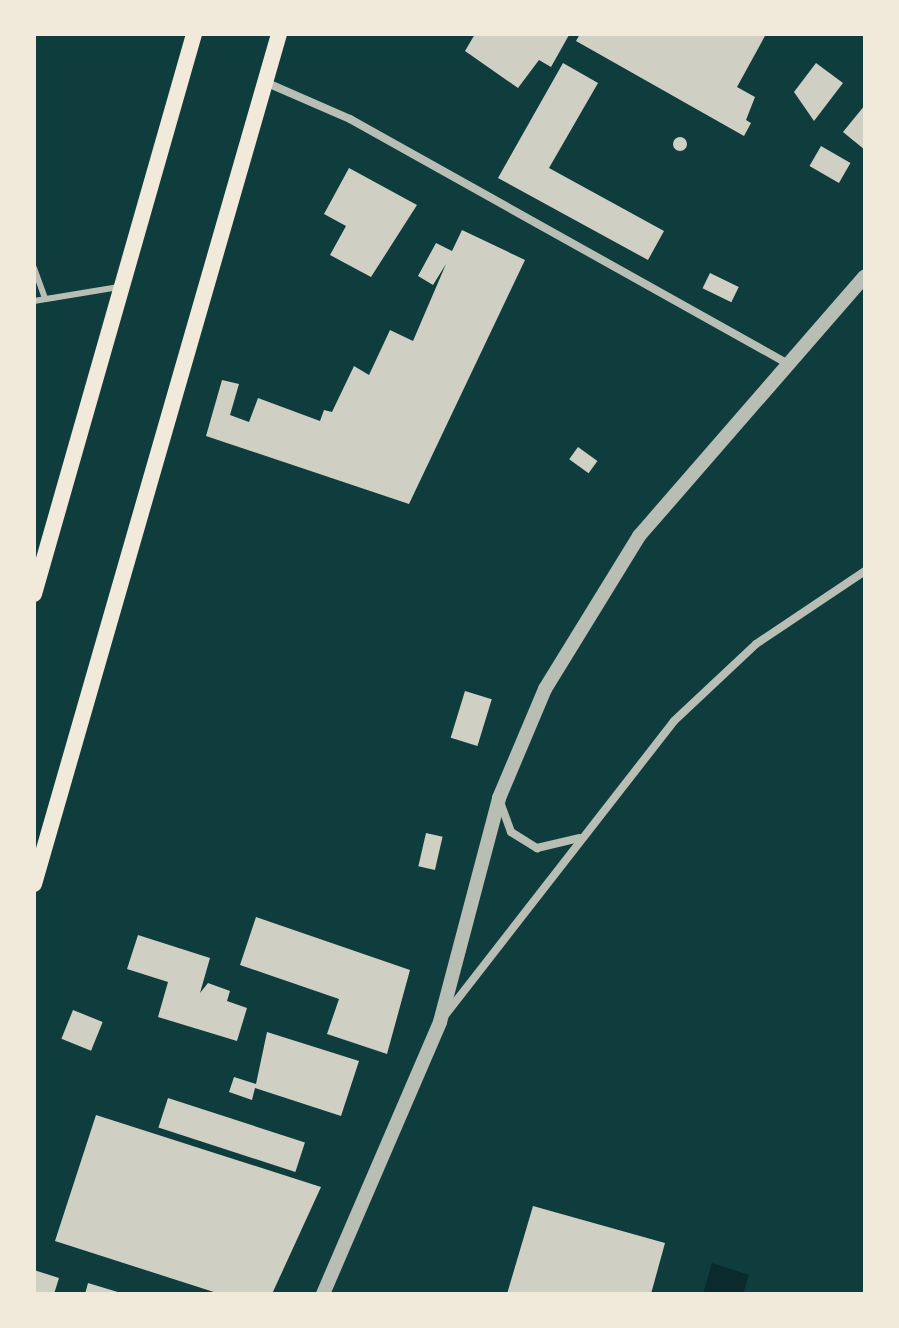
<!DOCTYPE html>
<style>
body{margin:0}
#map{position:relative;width:899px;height:1328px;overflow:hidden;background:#0f3d3e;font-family:Lora,serif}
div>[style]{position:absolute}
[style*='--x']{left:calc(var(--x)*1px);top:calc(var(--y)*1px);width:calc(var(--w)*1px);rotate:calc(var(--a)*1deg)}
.water>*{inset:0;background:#0a2a2b}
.building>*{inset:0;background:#cfcfc3;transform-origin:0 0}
.round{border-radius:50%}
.service>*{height:6px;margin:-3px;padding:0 3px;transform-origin:3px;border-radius:3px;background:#b8beb3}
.minor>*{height:8px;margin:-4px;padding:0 4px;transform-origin:4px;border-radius:4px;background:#b8beb3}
.tertiary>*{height:14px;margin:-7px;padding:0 7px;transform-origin:7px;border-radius:7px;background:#b8beb3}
.secondary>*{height:16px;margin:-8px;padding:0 8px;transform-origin:8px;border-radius:8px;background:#f1e9da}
span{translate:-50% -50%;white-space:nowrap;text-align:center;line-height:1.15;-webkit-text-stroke:8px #f1e9da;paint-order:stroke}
.frame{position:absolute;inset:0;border:36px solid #f1e9da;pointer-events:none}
</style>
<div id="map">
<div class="water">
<i style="clip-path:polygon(712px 1263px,749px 1275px,743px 1294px,703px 1294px)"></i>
</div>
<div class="building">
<i style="clip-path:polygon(475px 34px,567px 34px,569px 35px,551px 67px,539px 60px,518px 88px,465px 51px)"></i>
<i style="clip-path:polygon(580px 34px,766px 34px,737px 87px,755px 97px,746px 120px,751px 123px,744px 136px,576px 41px)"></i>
<i style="clip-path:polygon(563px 63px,598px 83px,549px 168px,664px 231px,648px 260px,498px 178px)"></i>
<i style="clip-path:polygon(816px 63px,843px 83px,814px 121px,794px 92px)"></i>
<i style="clip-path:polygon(865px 105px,865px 150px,843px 132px)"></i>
<i class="round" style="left:673px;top:137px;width:14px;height:14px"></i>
<i style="left:821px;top:146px;width:34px;height:23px;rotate:30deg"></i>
<i style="clip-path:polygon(349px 168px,417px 205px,371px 277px,330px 255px,346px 226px,324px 214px)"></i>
<i style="clip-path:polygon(462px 230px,525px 260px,409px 504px,206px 436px,222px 380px,239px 384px,230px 415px,249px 422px,258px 398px,320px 421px,324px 410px,332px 412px,354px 366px,369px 375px,390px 330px,413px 341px,446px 264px,433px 285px,418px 276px,436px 243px,452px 251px)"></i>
<i style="left:710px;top:273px;width:32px;height:17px;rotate:26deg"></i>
<i style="left:578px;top:447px;width:24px;height:15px;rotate:36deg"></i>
<i style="left:465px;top:691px;width:28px;height:49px;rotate:17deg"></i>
<i style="left:426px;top:833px;width:17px;height:34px;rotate:13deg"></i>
<i style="clip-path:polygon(256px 917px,410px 970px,387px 1054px,327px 1034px,339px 999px,240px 965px)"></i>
<i style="clip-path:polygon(138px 935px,210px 958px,200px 993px,208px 983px,230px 991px,227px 1001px,247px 1008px,237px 1041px,158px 1017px,168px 982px,127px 969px)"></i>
<i style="left:73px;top:1010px;width:32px;height:31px;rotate:22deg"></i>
<i style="clip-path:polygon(267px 1032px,359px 1061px,341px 1116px,255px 1088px,252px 1100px,229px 1092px,234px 1077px,256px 1084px)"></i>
<i style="left:168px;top:1098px;width:144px;height:31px;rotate:18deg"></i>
<i style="clip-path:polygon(96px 1115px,321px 1187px,272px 1294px,220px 1294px,55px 1241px)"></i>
<i style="clip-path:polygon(533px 1206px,665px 1243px,651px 1294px,507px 1294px)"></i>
<i style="clip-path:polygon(34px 1270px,59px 1278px,54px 1294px,34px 1294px)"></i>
<i style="clip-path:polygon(88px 1283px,121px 1293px,121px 1294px,85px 1294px)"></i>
</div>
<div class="service">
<i style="--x:34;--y:268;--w:33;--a:70"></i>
<i style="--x:34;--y:301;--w:86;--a:-9.4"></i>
</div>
<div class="minor">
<i style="--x:265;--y:82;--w:93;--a:23.5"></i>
<i style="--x:350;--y:119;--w:497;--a:29.2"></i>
<i style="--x:499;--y:799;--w:35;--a:70"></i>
<i style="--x:511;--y:832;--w:31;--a:32"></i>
<i style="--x:537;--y:848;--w:43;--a:-13.4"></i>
<i style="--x:446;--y:1014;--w:371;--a:-52.1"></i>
<i style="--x:674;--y:721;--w:112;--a:-43.2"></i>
<i style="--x:756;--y:644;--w:131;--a:-33.8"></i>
</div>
<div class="tertiary">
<i style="--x:323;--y:1294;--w:296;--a:-66.7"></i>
<i style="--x:440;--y:1022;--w:232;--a:-75.2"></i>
<i style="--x:499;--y:798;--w:118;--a:-67.1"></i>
<i style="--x:545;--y:689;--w:180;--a:-58.4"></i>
<i style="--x:639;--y:536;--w:344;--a:-49"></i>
</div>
<div class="secondary">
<i style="--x:34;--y:594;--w:582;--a:-74.05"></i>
<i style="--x:34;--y:884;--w:885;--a:-73.92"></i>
</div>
<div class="frame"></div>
</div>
